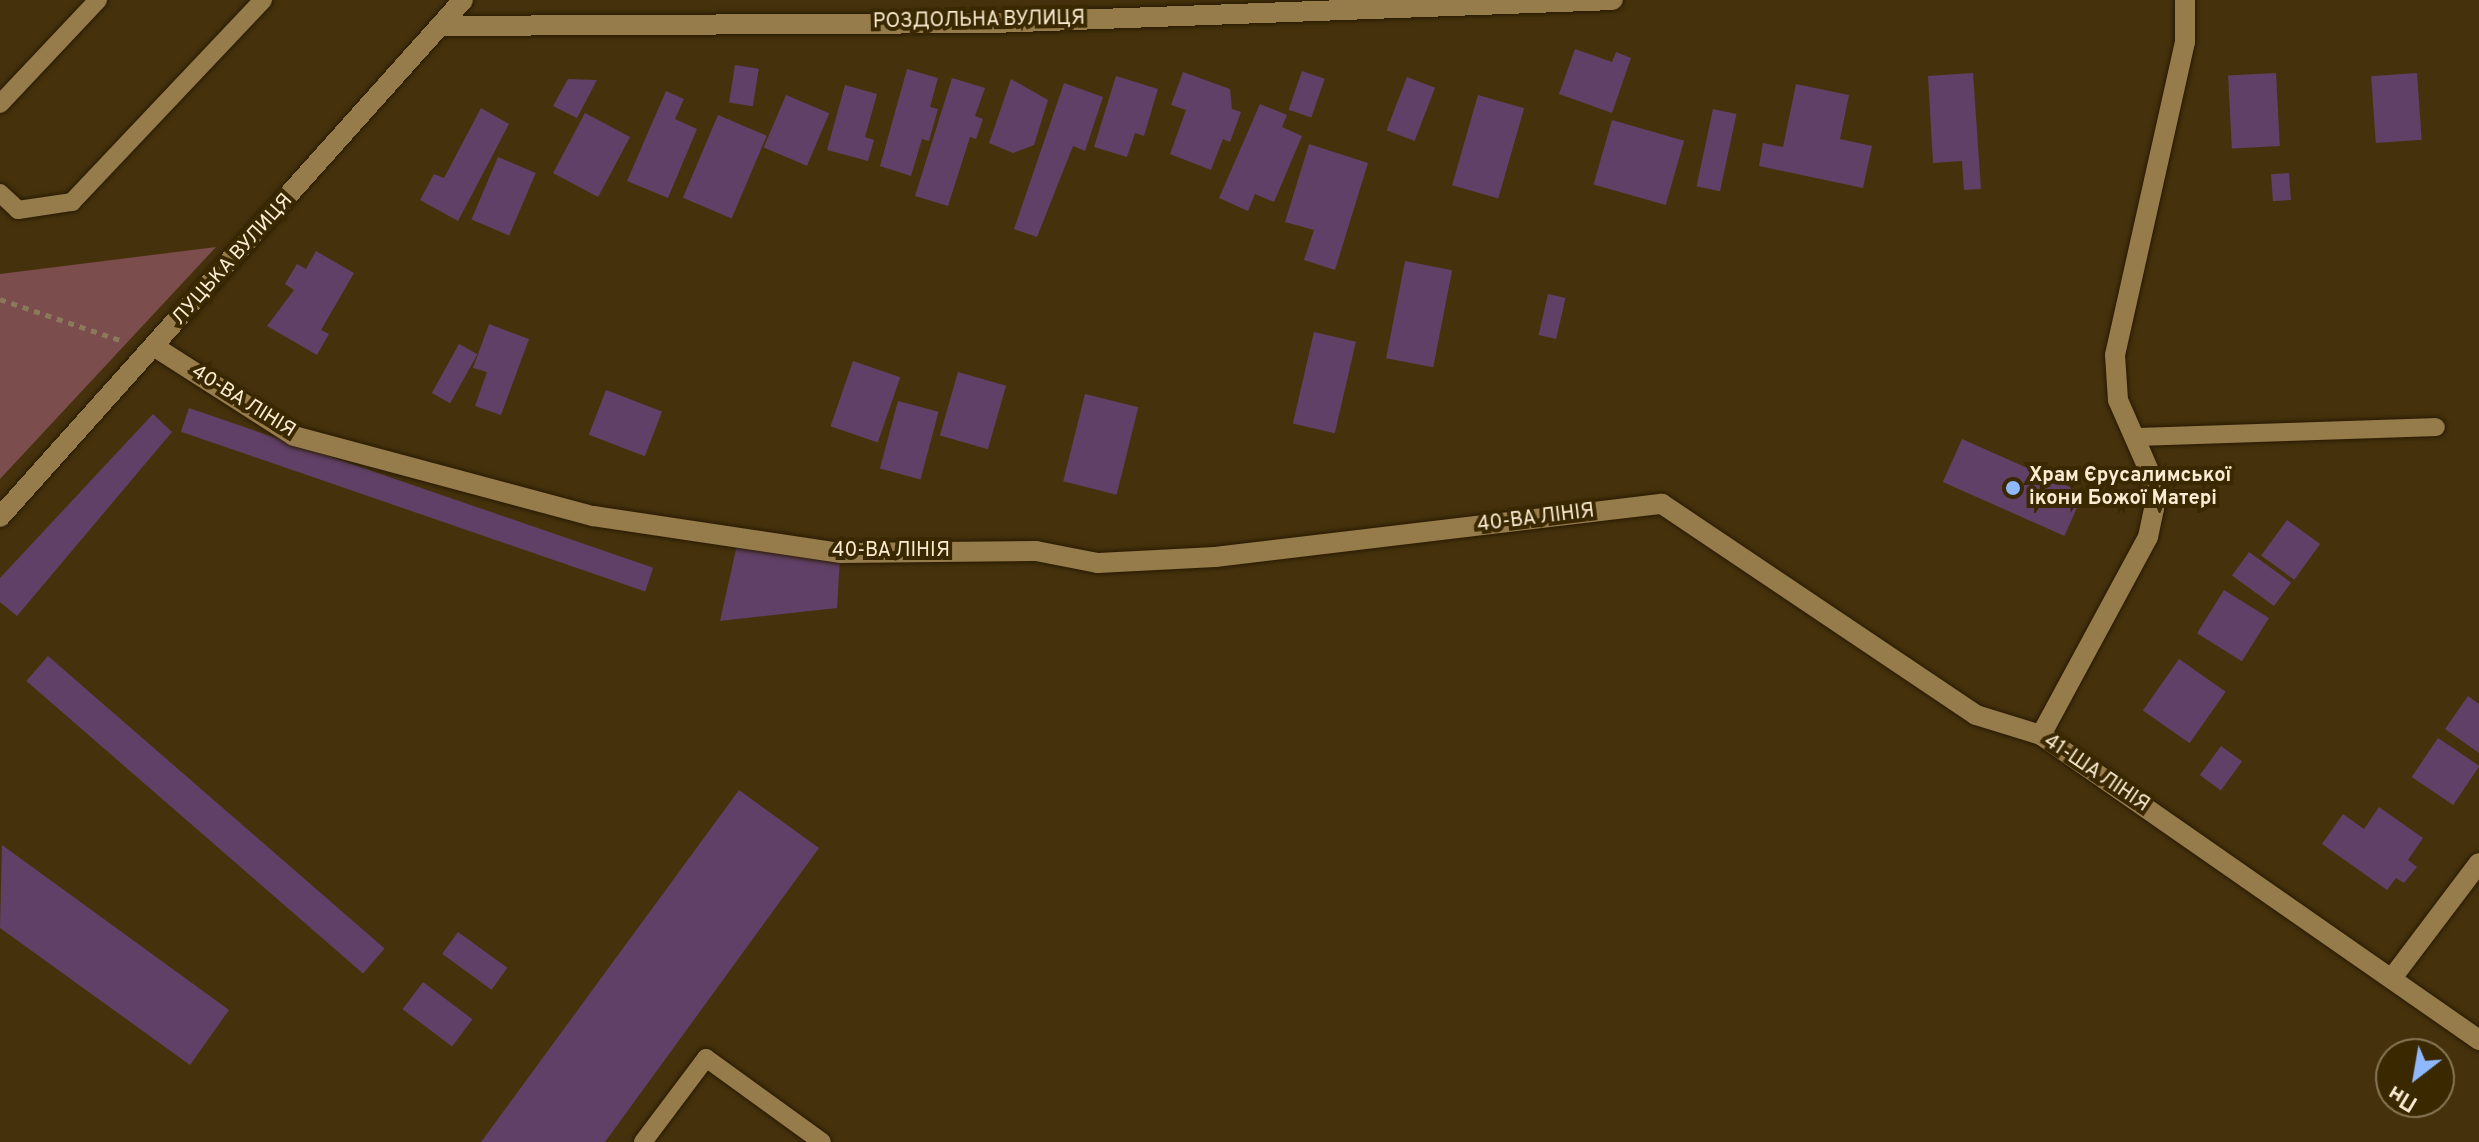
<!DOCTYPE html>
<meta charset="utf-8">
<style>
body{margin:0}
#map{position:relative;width:2479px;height:1142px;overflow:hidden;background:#45320c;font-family:Overpass,sans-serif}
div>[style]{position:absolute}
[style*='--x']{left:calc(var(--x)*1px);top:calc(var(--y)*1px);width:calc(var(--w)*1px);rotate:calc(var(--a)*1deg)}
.green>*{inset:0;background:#7b4d4c}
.building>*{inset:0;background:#604066;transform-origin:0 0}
.path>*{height:5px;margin-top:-2.5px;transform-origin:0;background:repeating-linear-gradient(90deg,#8b7a59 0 6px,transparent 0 12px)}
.roads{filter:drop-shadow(0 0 2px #281a02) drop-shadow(0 0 2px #281a02)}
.lane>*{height:18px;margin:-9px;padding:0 9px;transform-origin:9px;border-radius:9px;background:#967b4b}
.street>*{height:20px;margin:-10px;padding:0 10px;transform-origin:10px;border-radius:10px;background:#967b4b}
.dots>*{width:22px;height:22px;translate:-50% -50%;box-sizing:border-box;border:4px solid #3a2801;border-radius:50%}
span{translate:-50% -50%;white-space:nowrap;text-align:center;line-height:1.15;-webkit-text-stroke:8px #3a2801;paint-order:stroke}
.street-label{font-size:20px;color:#fbecd3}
.poi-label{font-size:20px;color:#fbecd3;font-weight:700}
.left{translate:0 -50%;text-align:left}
.north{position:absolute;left:2375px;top:1038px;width:80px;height:80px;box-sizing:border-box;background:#3a2801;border:2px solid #877655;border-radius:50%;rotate:211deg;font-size:22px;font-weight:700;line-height:32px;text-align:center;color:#fbecd3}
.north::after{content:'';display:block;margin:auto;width:28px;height:36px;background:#90b8fd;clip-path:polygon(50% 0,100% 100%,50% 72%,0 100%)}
</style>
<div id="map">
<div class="green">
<i style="clip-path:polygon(216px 247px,0 479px,0 274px)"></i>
</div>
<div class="building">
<i style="clip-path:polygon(1575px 49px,1612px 62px,1616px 52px,1631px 58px,1612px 113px,1559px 94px)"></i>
<i style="left:735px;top:65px;width:24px;height:38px;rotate:9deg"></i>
<i style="clip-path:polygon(907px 69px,938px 78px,930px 107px,938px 109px,929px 141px,922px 139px,911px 176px,880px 166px)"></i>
<i style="left:1302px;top:71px;width:24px;height:41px;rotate:19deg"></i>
<i style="clip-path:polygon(1183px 72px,1230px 89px,1232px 109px,1241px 112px,1230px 142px,1223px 139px,1211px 170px,1170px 154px,1186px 110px,1171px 105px)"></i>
<i style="clip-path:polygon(1973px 73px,1981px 189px,1964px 190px,1962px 161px,1933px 163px,1928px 76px)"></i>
<i style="left:2276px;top:73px;width:73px;height:48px;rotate:87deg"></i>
<i style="left:2417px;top:73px;width:67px;height:46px;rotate:86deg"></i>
<i style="clip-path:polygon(1116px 76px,1158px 89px,1144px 136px,1135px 133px,1127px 157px,1094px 147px)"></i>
<i style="left:1407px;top:77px;width:30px;height:57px;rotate:21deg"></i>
<i style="clip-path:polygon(952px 78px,985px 88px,975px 116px,983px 119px,976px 139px,970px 137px,948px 206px,915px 196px)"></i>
<i style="clip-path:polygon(568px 79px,597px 80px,577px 118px,553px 106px)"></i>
<i style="clip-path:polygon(1011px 79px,1048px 100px,1034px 145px,1013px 153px,989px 143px)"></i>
<i style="clip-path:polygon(1064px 83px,1103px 97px,1085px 151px,1073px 146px,1037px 237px,1014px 229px)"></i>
<i style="clip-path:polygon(1796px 84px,1849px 95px,1840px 139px,1872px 146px,1863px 188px,1759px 166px,1763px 143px,1783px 147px)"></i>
<i style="clip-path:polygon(845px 85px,877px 94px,865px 137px,874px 140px,868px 161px,827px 150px)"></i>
<i style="clip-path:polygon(666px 91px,684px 99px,675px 119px,697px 129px,668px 198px,627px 181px)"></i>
<i style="left:786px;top:95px;width:47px;height:57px;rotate:23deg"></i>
<i style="left:1478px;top:95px;width:48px;height:94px;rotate:16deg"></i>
<i style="clip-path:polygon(1260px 104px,1287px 115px,1282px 127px,1302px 136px,1274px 202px,1255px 194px,1248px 211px,1219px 198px)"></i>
<i style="clip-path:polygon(481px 108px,509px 124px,458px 221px,420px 200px,434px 174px,444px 178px)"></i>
<i style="left:1713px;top:109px;width:24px;height:79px;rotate:12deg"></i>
<i style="left:585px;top:113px;width:51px;height:68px;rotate:28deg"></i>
<i style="left:718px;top:115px;width:53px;height:90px;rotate:23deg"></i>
<i style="left:1612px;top:120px;width:75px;height:67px;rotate:16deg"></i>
<i style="clip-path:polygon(1309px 144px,1368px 163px,1335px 270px,1304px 260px,1314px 230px,1285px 222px)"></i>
<i style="left:498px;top:157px;width:41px;height:68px;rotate:23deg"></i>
<i style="left:2289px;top:173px;width:27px;height:18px;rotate:86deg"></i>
<i style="clip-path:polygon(316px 251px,354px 273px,321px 330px,329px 334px,317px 355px,267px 326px,294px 290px,285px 284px,297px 264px,306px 269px)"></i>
<i style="left:1405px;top:261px;width:48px;height:99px;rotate:11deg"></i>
<i style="left:1548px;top:294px;width:18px;height:42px;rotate:13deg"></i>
<i style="clip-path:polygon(489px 324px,529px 339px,501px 415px,475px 406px,487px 372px,473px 368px)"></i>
<i style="left:1314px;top:332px;width:43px;height:94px;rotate:13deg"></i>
<i style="left:459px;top:344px;width:21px;height:56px;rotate:29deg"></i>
<i style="left:853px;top:361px;width:50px;height:69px;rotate:19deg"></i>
<i style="left:958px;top:372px;width:50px;height:66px;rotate:16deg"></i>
<i style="left:606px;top:390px;width:60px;height:48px;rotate:21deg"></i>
<i style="left:1085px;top:394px;width:55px;height:90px;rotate:14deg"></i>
<i style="left:898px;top:401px;width:42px;height:70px;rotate:15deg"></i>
<i style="left:189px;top:408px;width:491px;height:25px;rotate:19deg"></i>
<i style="clip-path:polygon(153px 414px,172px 432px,17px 616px,0 602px,0 578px)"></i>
<i style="left:1962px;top:439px;width:133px;height:47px;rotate:24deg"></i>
<i style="left:2287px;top:520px;width:41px;height:44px;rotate:36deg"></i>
<i style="clip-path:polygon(737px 545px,840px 557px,837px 608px,720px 621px)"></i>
<i style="left:2249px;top:552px;width:52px;height:29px;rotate:36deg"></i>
<i style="left:2224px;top:590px;width:53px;height:51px;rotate:32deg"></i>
<i style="left:48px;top:656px;width:446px;height:33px;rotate:41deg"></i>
<i style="left:2179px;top:659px;width:57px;height:63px;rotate:35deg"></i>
<i style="clip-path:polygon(2468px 696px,2479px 704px,2479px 753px,2445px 729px)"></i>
<i style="left:2438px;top:738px;width:50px;height:47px;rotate:34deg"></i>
<i style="left:2221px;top:746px;width:26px;height:36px;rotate:36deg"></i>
<i style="clip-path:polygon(739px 790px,819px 848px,605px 1142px,481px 1142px)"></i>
<i style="clip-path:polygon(2379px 807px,2423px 838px,2408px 860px,2417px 867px,2404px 883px,2396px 878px,2387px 890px,2322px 844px,2343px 814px,2364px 829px)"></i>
<i style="clip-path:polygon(2px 845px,229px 1010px,190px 1065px,0 928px)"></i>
<i style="left:458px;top:932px;width:61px;height:27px;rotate:36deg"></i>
<i style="left:423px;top:982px;width:62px;height:34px;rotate:37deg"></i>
</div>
<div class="path">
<i style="--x:0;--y:299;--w:127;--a:18.9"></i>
</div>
<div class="roads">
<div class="lane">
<i style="--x:0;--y:104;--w:143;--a:-46.7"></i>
<i style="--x:0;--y:193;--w:25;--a:43"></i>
<i style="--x:18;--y:210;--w:55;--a:-8.4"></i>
<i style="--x:72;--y:202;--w:278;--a:-46.6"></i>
<i style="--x:2139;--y:437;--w:297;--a:-1.9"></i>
<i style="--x:643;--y:1142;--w:105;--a:-53.1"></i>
<i style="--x:706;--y:1058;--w:143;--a:35.9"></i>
</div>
<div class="street">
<i style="--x:440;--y:26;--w:552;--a:-0.31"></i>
<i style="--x:992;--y:23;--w:621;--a:-2.12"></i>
<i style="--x:155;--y:347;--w:165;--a:32.6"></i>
<i style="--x:294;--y:436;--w:310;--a:15"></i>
<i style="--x:593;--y:516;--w:251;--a:8.5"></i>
<i style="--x:841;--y:553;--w:195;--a:-0.6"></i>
<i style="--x:1036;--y:551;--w:63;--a:11"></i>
<i style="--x:1098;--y:563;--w:117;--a:-2.9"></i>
<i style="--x:1215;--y:557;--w:450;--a:-6.8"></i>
<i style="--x:1662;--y:504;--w:378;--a:33.9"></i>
<i style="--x:1976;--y:715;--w:68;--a:17.1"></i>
<i style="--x:2041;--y:735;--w:534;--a:34.85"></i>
<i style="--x:0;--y:517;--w:694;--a:-48.15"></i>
<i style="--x:2041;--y:735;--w:225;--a:-61.6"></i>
<i style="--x:2148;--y:537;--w:30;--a:-78"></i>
<i style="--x:2154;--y:508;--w:35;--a:-97"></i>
<i style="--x:2150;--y:473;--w:80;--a:-113.7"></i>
<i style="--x:2118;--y:400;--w:45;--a:-93.8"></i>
<i style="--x:2115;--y:355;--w:321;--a:-77.4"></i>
<i style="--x:2185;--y:42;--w:42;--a:-90"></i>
<i style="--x:2392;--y:978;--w:144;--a:-52.9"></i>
</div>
</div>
<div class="dots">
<i style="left:2013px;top:488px;background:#90b8fd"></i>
</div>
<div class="street-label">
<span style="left:979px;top:21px;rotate:-1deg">РОЗДОЛЬНА ВУЛИЦЯ</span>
<span style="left:233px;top:260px;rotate:-48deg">ЛУЦЬКА ВУЛИЦЯ</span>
<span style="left:243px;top:402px;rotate:32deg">40-ВА ЛІНІЯ</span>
<span style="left:1536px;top:519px;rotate:-7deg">40-ВА ЛІНІЯ</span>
<span style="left:891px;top:551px">40-ВА ЛІНІЯ</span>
<span style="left:2096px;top:774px;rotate:34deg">41-ША ЛІНІЯ</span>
</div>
<div class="poi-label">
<span class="left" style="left:2029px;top:488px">Храм Єрусалимської<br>ікони Божої Матері</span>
</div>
<div class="north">Пн</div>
</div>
